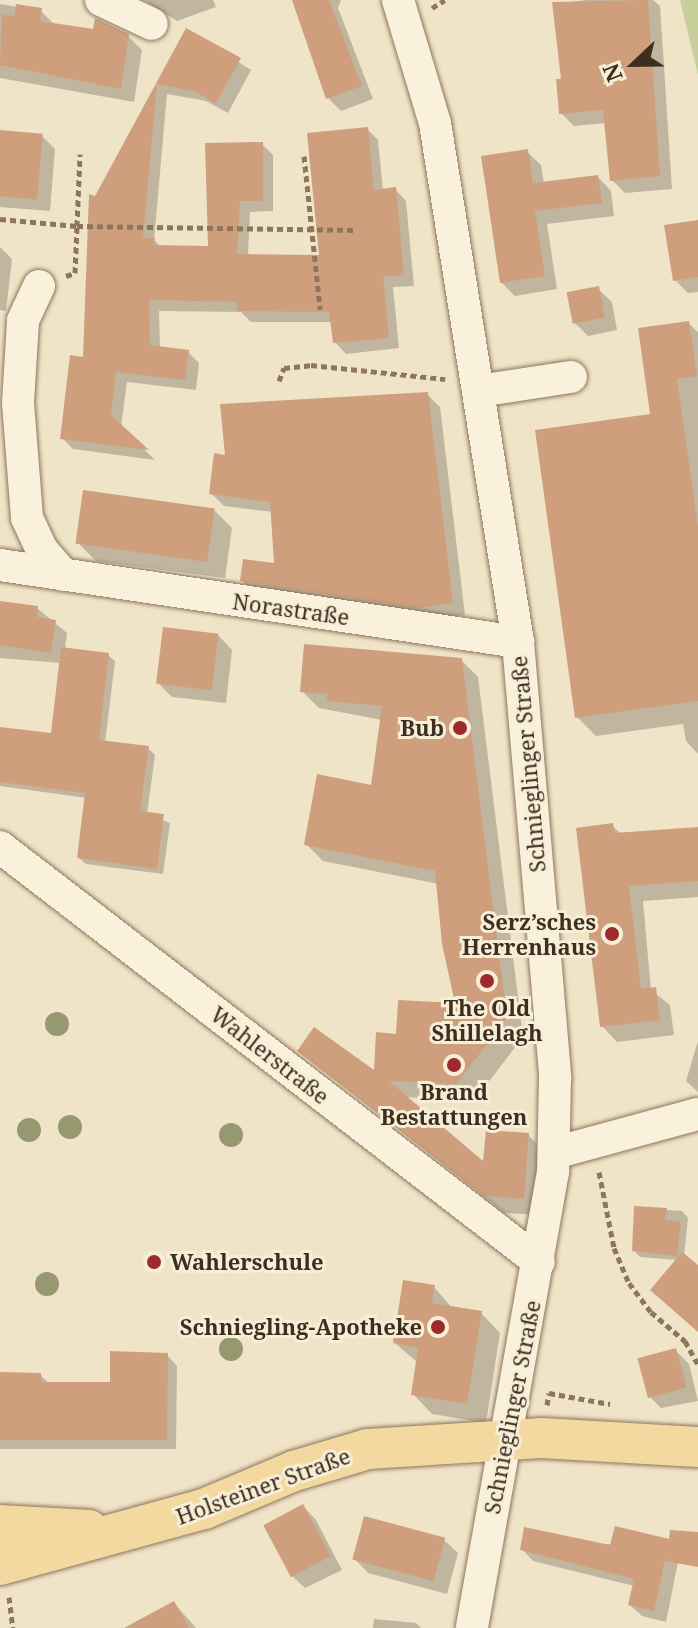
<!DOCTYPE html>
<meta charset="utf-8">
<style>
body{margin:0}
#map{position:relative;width:698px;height:1628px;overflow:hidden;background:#f0e4c8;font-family:"Noto Serif",serif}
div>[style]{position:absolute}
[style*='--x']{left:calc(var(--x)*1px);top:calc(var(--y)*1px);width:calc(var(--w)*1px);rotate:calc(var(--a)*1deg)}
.green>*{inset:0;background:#c9cf9b}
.shadow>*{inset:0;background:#0003}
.building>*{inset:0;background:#cf9f7d;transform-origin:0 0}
.path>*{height:5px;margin-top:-2.5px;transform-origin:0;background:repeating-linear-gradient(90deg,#8d765c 0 6px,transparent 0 10px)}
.roads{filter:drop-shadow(0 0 2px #8d765c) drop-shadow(0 0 2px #8d765c)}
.minor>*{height:32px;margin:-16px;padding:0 16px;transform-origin:16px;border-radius:16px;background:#faf1dc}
.major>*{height:40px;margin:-20px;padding:0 20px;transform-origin:20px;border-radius:20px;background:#f3d9a0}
.trees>*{width:24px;height:24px;margin:-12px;border-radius:50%;background:#96986f}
.dots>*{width:22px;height:22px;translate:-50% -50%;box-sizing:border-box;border:4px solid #f7eed8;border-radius:50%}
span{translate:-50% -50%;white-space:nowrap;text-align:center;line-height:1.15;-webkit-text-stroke:6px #f7eed8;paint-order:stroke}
.street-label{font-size:22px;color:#3d2e20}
.poi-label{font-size:22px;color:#3d2e20;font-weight:700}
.right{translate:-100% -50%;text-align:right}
.left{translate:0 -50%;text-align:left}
.north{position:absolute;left:594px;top:24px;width:80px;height:80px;-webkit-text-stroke:6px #f7eed8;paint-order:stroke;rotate:248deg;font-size:22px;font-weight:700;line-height:32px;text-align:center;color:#3d2e20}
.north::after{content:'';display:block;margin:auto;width:28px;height:36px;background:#3d2e20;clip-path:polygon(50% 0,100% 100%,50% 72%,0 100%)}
</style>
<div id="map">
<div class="green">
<i style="clip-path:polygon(680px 0,698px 0,698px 75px)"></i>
</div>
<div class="shadow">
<i style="clip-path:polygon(144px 0,213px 0,216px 7px,177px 21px)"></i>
<i style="clip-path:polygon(295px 0,341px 0,338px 8px,373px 99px,341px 111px,328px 98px)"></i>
<i style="clip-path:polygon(586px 0,653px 0,660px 6px,672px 189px,625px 193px,612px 180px,606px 123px,574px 126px,561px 113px,563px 81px,554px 4px)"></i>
<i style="clip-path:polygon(0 4px,41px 11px,55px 25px,128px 36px,142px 50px,134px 102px,0 78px)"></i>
<i style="clip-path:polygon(187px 30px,251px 70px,228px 113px,206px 101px,167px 94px,154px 240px,161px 247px,210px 248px,262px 144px,273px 155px,273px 211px,250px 212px,248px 256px,321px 257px,367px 129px,378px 140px,383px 191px,395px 189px,406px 201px,414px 286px,393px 287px,399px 348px,346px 354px,335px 342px,333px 322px,251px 322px,241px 312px,159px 311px,160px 349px,188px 352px,199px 363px,196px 390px,127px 382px,121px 427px,155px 460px,73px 449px,62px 438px,85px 359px,96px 199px)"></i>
<i style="clip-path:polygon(0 132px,42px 136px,55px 149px,50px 211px,0 207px)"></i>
<i style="clip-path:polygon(527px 152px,541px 165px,544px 184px,598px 177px,611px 191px,614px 216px,547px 224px,557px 289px,515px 296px,501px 282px)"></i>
<i style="clip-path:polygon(698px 222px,698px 292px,688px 293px,675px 280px)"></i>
<i style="clip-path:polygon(0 247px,12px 259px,6px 311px,0 310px)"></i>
<i style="clip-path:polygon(598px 289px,612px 302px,617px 330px,588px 336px,575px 323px)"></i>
<i style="clip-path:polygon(688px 323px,698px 332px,698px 754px,686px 741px,683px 724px,596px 736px,577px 717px,652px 416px)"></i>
<i style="clip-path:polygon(427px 394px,440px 407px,465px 615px,433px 620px,255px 594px,242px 581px,276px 565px,273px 512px,224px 506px,211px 493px,227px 457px)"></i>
<i style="clip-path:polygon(214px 510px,232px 528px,225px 578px,96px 561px,78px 543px)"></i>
<i style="clip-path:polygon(0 603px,37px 608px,67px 633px,65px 649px,108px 655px,115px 661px,105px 743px,148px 748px,155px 755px,147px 814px,170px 823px,163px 874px,86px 864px,79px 858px,87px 798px,0 786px,0 729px,52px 736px,61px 663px,0 658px)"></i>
<i style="clip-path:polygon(219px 636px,232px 650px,226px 703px,172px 697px,158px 683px)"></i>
<i style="clip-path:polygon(461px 660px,478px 677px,523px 1037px,474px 1101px,405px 1097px,485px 1165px,528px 1135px,545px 1152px,540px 1215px,504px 1213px,299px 1051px,376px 1074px,398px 1036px,458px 1005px,439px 884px,323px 861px,306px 844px,373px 788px,382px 720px,319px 708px,302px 691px)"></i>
<i style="clip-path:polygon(612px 825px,621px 834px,698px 829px,698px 897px,643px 901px,651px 990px,670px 1005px,674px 1035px,617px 1042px,602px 1026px)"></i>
<i style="clip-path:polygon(698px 1041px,698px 1092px,686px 1081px)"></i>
<i style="clip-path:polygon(636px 1208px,682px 1211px,688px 1218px,684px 1256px,698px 1267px,698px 1331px,677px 1260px,640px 1257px,634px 1251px)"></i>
<i style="clip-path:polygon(434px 1287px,453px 1309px,481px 1313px,500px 1333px,486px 1423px,432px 1414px,413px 1394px,418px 1363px,395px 1343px)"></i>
<i style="clip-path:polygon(676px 1351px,689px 1364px,698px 1401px,661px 1408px,648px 1395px)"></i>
<i style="clip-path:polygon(167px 1355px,177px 1366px,176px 1449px,0 1449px,0 1374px,40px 1375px,50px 1384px,112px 1384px)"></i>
<i style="clip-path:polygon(303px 1506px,316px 1520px,342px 1570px,305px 1588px,291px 1575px,266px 1526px)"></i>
<i style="clip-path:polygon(444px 1540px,458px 1553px,447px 1594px,368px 1573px,355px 1559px)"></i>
<i style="clip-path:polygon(668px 1541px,680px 1552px,666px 1622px,642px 1616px,630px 1605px,634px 1586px,533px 1561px,522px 1549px)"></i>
<i style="clip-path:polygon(174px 1603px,196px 1628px,128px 1628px)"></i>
<i style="clip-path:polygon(374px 1619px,416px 1623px,421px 1628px,373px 1628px)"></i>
</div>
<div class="building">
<i style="clip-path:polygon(292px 0,329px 0,362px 86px,326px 99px)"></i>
<i style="clip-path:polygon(648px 0,660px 176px,610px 181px,603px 110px,559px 114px,556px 79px,561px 79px,552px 2px)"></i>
<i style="clip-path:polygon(16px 4px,42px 8px,40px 21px,93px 29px,95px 18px,129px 34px,121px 89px,0 65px,2px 15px,14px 16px)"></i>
<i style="clip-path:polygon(186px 28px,241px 58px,216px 103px,193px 91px,157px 84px,143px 238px,155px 238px,154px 245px,208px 246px,205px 143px,263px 142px,263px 201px,240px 201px,237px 254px,319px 255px,307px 133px,368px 127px,374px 190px,396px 187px,404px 275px,383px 277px,389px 338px,333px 343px,329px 312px,237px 311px,237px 302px,149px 300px,150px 345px,189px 350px,185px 380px,116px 372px,111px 415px,149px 450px,60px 439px,70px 355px,83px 357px,89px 194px,95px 196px)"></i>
<i style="left:0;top:130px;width:43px;height:66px;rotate:5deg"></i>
<i style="clip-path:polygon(528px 149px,533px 183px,598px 175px,602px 203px,535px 211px,545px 276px,500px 283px,481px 156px)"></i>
<i style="clip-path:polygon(698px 220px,698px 277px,673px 281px,664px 225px)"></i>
<i style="left:599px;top:286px;width:32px;height:33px;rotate:79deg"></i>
<i style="clip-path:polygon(689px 321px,697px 376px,677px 379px,698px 527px,698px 701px,575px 718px,535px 430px,650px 414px,638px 328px)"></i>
<i style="clip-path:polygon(428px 392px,453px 603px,419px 608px,240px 581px,243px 559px,274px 563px,270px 502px,209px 494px,214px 453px,225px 455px,220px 404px)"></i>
<i style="left:83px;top:490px;width:133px;height:54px;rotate:8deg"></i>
<i style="clip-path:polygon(0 601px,38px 606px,37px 617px,56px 620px,51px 653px,0 645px)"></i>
<i style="left:163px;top:627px;width:56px;height:57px;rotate:7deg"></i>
<i style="clip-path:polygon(304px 644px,462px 658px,507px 1019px,456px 1084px,389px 1081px,483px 1161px,486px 1130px,529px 1133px,524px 1199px,485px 1196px,297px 1051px,314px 1027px,374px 1070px,376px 1032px,396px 1034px,398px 1000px,455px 1003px,442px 944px,435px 871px,304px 845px,317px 774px,371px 785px,382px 706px,327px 701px,327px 694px,300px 692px)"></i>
<i style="clip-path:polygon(61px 647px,109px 653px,99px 740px,149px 746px,140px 811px,164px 814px,157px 869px,77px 858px,85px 793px,0 782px,0 727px,51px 733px)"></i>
<i style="clip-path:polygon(613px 823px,614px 833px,698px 827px,698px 881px,629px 886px,641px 989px,656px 987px,660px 1020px,600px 1027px,576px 828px)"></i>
<i style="clip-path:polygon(634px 1206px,667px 1208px,665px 1220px,681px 1222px,677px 1256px,632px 1251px)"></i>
<i style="clip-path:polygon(682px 1252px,698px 1265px,698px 1332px,650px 1290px)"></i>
<i style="clip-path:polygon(403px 1280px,435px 1285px,432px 1303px,482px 1311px,467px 1404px,411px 1395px,418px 1348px,393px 1343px)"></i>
<i style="left:676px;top:1348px;width:41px;height:40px;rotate:75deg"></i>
<i style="clip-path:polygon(110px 1351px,168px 1353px,167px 1440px,0 1440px,0 1372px,41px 1373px,42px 1382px,110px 1382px)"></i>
<i style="left:303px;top:1504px;width:59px;height:45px;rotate:62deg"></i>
<i style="left:364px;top:1516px;width:84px;height:45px;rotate:15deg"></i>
<i style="clip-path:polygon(615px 1526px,669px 1539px,670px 1530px,698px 1532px,698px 1567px,665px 1561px,668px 1546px,654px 1611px,628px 1605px,634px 1579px,520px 1550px,524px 1527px,610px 1545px)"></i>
<i style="clip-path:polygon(174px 1601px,189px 1628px,124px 1628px)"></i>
</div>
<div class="path">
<i style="--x:432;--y:8;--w:15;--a:-32"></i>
<i style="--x:304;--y:156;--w:154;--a:84"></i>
<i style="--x:0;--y:219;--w:77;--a:5.2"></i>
<i style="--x:77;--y:226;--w:72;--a:-87.6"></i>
<i style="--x:66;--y:276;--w:9;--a:-18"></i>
<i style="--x:75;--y:273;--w:47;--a:-87.6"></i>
<i style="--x:77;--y:226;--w:280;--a:0.8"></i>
<i style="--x:279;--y:381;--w:14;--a:-69"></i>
<i style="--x:284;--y:368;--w:27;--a:-6"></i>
<i style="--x:311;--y:365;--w:135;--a:6"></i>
<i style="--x:599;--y:1172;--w:77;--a:78.8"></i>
<i style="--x:614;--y:1248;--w:38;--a:67"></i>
<i style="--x:629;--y:1283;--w:36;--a:53"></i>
<i style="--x:651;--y:1312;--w:45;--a:40.5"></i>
<i style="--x:685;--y:1341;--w:26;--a:61"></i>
<i style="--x:547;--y:1405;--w:12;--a:-81"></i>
<i style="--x:549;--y:1393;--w:62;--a:10.2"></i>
<i style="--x:9;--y:1597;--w:31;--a:83"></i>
</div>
<div class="roads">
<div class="minor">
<i style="--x:101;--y:0;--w:56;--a:25.2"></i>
<i style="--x:398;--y:0;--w:128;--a:73.3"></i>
<i style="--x:435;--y:123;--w:526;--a:80.91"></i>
<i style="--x:518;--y:642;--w:438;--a:85.1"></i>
<i style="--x:555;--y:1078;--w:94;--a:91.2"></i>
<i style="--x:553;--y:1172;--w:463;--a:100.1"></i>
<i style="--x:39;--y:286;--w:38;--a:115"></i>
<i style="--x:23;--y:321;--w:82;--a:93.5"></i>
<i style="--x:18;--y:403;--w:115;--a:85.5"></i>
<i style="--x:27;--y:518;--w:35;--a:65"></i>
<i style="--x:42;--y:550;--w:33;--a:49"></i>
<i style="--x:479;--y:391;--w:93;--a:-8.7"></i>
<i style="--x:0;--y:565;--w:524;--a:8.46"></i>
<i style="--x:0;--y:847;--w:680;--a:37.59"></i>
<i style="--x:554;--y:1153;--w:149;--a:-15.2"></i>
</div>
<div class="major">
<i style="--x:0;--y:1525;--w:89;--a:3.2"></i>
<i style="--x:0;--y:1565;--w:212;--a:-15.4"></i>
<i style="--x:204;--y:1509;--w:98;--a:-22.9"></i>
<i style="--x:294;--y:1471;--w:77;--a:-16.6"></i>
<i style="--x:368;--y:1449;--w:173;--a:-3.6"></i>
<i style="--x:541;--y:1438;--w:157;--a:3.3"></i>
</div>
</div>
<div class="trees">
<i style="left:57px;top:1024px"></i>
<i style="left:70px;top:1127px"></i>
<i style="left:29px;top:1130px"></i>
<i style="left:231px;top:1135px"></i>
<i style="left:47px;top:1284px"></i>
<i style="left:231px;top:1349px"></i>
</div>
<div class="dots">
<i style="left:460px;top:728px;background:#9e2a2b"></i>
<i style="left:612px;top:934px;background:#9e2a2b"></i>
<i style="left:487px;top:981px;background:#9e2a2b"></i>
<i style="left:454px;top:1065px;background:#9e2a2b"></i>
<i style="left:154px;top:1262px;background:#9e2a2b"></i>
<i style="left:438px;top:1327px;background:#9e2a2b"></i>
</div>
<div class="street-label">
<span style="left:291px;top:609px;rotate:8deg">Norastraße</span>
<span style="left:528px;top:764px;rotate:-95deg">Schnieglinger Straße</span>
<span style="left:270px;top:1055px;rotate:38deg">Wahlerstraße</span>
<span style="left:512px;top:1407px;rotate:-79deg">Schnieglinger Straße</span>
<span style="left:263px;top:1486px;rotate:-20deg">Holsteiner Straße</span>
</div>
<div class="poi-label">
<span class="right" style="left:444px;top:728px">Bub</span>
<span class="right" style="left:596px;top:934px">Serz’sches<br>Herrenhaus</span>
<span style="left:487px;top:1020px">The Old<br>Shillelagh</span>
<span style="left:454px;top:1104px">Brand<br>Bestattungen</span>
<span class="left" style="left:170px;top:1262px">Wahlerschule</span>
<span class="right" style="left:422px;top:1327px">Schniegling-Apotheke</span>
</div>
<div class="north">N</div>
</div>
